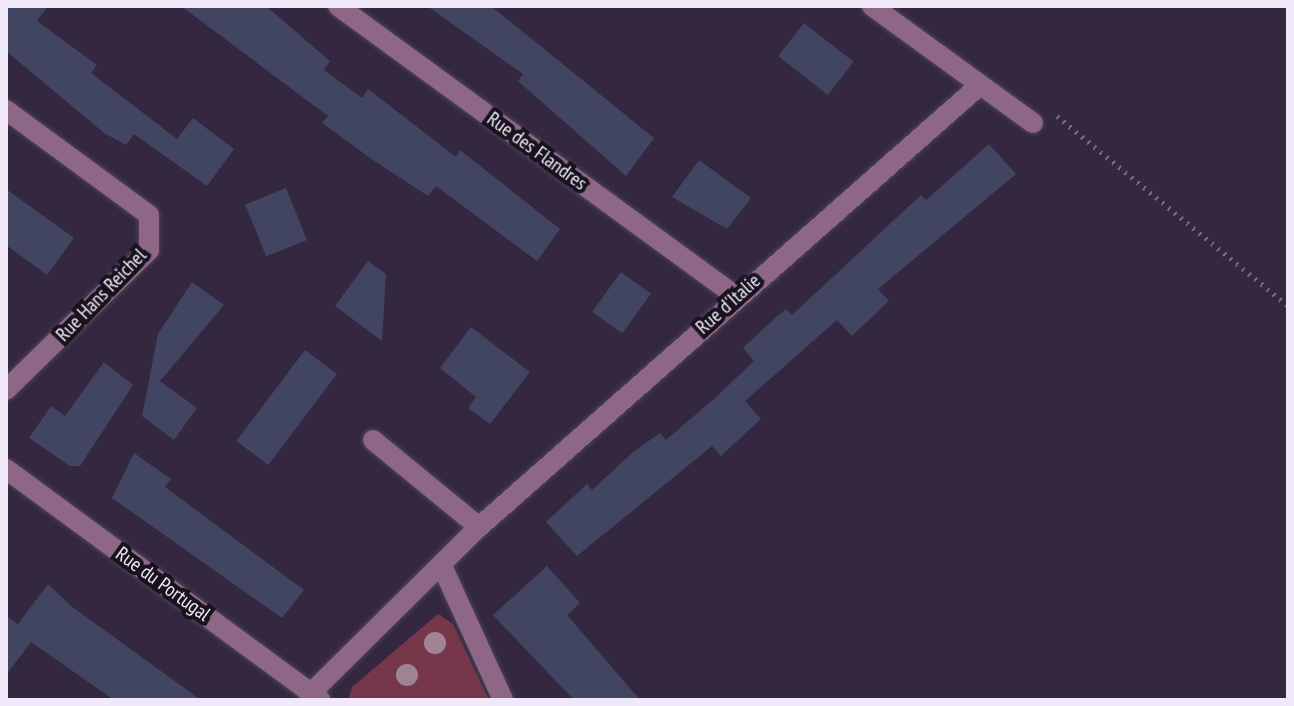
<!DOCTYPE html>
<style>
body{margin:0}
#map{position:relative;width:1294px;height:706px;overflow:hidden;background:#342740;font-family:"PT Sans Narrow",sans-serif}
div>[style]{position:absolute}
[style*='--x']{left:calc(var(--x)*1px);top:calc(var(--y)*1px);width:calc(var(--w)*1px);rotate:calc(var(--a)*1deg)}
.green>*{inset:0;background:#77374a}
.building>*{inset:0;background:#424561;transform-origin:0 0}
.path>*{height:5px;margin-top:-2.5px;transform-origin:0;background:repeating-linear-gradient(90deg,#766b81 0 2px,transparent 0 8px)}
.roads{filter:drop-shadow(0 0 2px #4e425a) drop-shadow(0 0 2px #4e425a)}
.minor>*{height:20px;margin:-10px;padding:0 10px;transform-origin:10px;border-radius:10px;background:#8f6786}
.trees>*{width:22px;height:22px;margin:-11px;border-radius:50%;background:#a08394}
span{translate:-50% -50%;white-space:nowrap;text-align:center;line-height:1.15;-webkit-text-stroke:8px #19131e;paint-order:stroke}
.street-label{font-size:20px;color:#f0e9f9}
.frame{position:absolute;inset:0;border:8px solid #f0e9f9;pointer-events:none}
</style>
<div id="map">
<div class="green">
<i style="clip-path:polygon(438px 614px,453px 624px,489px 700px,348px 700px,352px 687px)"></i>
</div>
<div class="building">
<i style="clip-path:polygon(6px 6px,48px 6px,37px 21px,97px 65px,91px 73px,177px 139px,193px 118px,234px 149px,207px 186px,134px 134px,126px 145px,104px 133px,6px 51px)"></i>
<i style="clip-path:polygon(181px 6px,266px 6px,330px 61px,324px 70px,362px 98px,368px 89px,456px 157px,460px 150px,560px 229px,537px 261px,436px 186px,428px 196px,373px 160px,322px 123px,328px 116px)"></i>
<i style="clip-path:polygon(427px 6px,491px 6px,654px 138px,626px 176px,518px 81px,523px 74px)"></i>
<i style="left:804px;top:23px;width:63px;height:42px;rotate:38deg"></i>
<i style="clip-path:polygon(989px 144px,1016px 174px,878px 289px,889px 301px,852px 336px,837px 320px,745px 401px,761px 419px,721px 456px,712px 446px,577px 556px,546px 522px,587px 484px,592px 490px,633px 452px,660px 433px,666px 440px,715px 398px,754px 361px,743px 348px,775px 318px,786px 309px,792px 315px,921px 195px,926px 200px)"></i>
<i style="clip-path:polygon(699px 160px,751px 198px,727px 229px,672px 197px)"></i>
<i style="left:286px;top:188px;width:56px;height:44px;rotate:68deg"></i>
<i style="clip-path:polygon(6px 189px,74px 238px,47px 275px,6px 245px)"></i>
<i style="clip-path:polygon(368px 261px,386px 274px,382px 341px,335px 306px)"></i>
<i style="left:621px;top:272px;width:37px;height:49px;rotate:36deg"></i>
<i style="clip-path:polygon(192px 282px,224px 305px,160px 381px,197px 408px,174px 440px,142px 416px,158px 334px)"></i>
<i style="clip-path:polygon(471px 327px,530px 372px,490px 424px,468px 408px,476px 397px,440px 368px)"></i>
<i style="left:305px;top:350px;width:40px;height:114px;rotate:37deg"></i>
<i style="clip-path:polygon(104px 362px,133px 385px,80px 466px,70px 466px,29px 438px,51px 406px,65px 416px)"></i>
<i style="clip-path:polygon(134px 453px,171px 479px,165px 487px,304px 590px,282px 618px,112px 498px)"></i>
<i style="clip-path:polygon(547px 566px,580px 603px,567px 615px,640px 700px,574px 700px,493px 615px)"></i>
<i style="clip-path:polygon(48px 584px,71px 606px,201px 700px,114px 700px,31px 642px,6px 675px,6px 616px,18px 624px)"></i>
</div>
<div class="path">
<i style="--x:1057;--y:116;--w:299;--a:39.4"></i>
</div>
<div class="roads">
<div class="minor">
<i style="--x:338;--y:6;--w:492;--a:36.1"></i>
<i style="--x:872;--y:6;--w:199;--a:36"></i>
<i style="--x:6;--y:110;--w:177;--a:36.3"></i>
<i style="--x:149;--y:215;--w:35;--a:90"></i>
<i style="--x:149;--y:250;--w:200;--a:135.6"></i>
<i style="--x:373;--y:440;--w:137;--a:39.4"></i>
<i style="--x:6;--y:469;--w:390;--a:36.3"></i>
<i style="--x:442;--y:566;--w:147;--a:65.5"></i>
<i style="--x:311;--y:693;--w:236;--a:-44.7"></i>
<i style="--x:479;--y:527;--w:668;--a:-41.42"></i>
</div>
</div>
<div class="trees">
<i style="left:435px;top:643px"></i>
<i style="left:407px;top:675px"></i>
</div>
<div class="street-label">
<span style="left:537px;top:151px;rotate:36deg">Rue des Flandres</span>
<span style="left:101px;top:295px;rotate:-46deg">Rue Hans Reichel</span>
<span style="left:728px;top:304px;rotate:-42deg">Rue d'Italie</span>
<span style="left:163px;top:584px;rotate:36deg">Rue du Portugal</span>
</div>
<div class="frame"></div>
</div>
